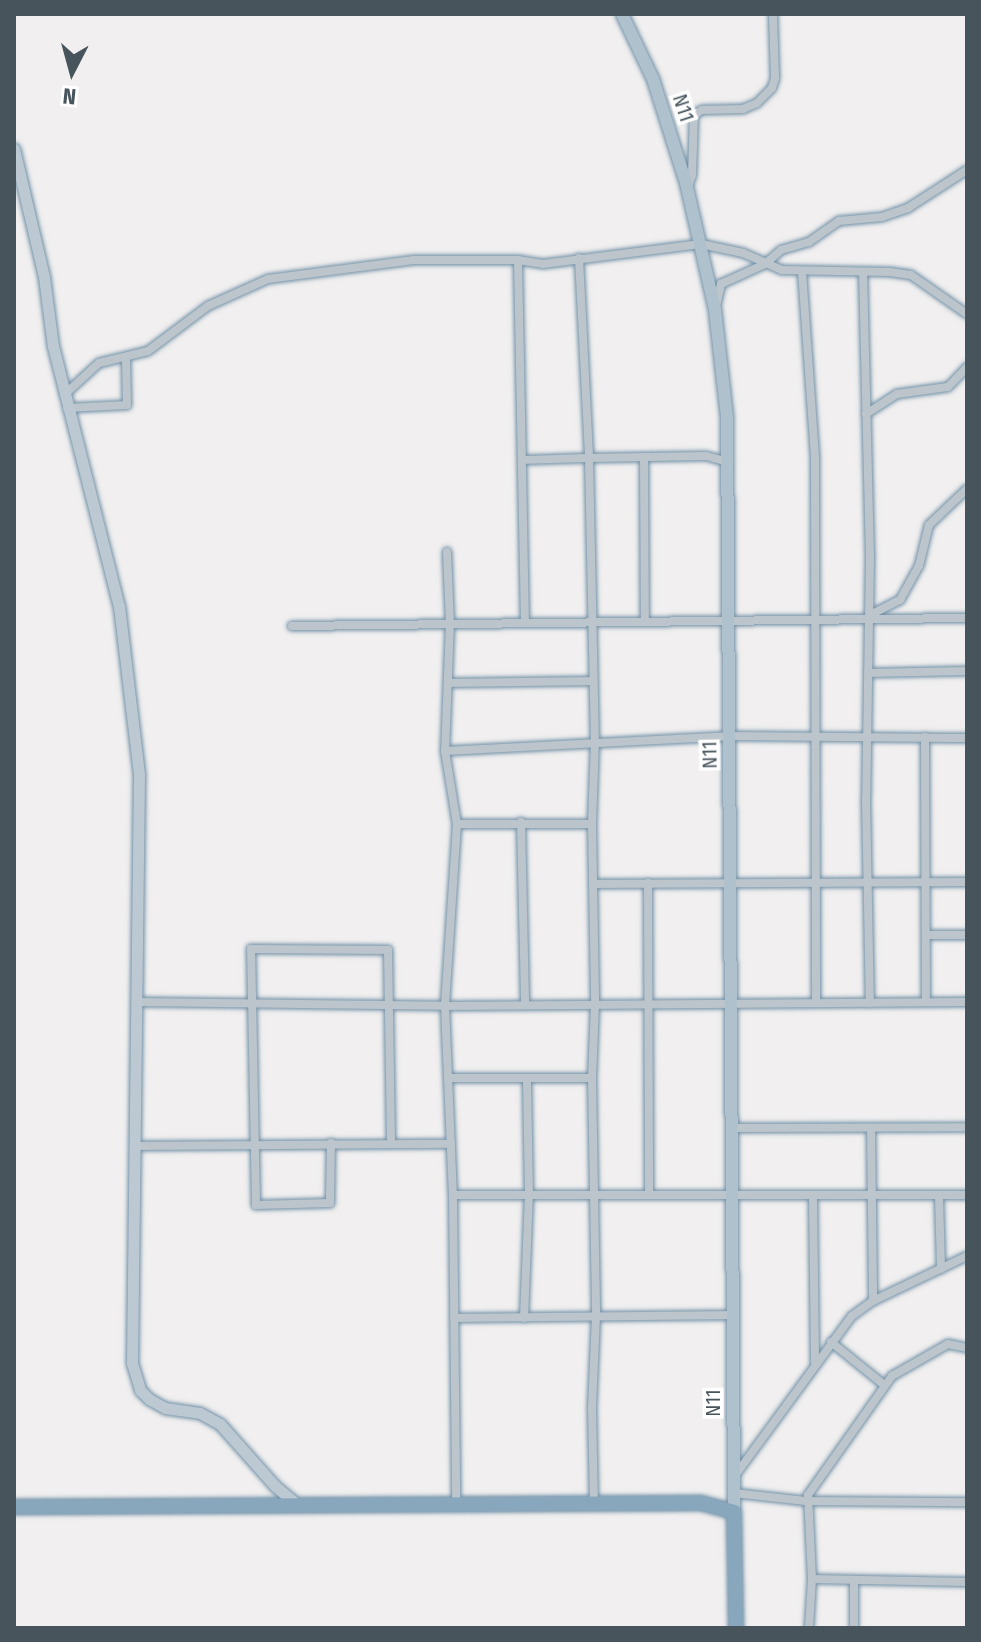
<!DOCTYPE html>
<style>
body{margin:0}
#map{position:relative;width:981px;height:1642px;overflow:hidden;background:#f1efef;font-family:"Fira Sans Condensed",sans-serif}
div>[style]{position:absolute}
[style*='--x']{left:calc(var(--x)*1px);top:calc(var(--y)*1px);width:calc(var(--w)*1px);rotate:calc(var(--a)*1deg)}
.roads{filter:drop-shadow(0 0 2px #7392a8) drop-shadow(0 0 2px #7392a8)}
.street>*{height:8px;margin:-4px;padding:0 4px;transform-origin:4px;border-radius:4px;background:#bbc5cb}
.secondary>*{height:11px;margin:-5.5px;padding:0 5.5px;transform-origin:5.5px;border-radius:5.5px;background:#bdc9d2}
.primary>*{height:12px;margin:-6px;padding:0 6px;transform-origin:6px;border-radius:6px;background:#afc1cd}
.highway>*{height:14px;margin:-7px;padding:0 7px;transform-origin:7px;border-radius:7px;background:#88a7bc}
span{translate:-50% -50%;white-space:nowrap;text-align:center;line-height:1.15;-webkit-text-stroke:7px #fff;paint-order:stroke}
.street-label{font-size:20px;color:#47545c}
.frame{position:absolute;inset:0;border:16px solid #47545c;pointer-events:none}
.north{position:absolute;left:32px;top:32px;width:80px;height:80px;-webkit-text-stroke:6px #fff;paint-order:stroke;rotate:186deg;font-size:22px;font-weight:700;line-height:32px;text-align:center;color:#47545c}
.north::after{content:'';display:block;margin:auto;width:28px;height:36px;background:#47545c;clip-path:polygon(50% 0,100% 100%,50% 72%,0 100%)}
</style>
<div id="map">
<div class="roads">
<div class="street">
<i style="--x:688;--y:187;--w:13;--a:-72"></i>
<i style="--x:692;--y:175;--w:60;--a:-88.1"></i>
<i style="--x:694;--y:115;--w:9;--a:-32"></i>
<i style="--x:702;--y:110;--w:41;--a:-1.4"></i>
<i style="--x:743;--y:109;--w:15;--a:-23"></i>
<i style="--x:757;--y:103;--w:21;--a:-45"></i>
<i style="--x:772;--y:88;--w:10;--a:-73"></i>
<i style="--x:775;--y:78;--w:64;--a:-91.8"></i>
<i style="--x:579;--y:258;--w:200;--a:87.1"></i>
<i style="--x:589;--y:458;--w:117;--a:-1"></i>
<i style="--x:706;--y:456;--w:24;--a:15"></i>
<i style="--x:518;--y:260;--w:363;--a:88.9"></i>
<i style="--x:802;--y:271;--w:188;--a:86"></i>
<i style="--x:815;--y:459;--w:544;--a:89.89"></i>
<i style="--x:863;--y:272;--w:284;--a:88.6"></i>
<i style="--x:870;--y:556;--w:244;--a:90.9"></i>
<i style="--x:866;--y:800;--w:203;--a:88.9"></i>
<i style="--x:716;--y:306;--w:23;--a:-77"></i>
<i style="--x:721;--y:284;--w:48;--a:-24.4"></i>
<i style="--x:765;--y:264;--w:21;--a:-41"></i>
<i style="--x:781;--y:250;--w:29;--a:-16"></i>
<i style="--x:809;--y:242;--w:37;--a:-35"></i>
<i style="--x:839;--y:221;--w:43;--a:-5.3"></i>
<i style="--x:882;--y:217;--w:28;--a:-19"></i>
<i style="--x:908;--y:208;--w:70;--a:-32.8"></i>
<i style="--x:64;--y:395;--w:47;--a:-42.4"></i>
<i style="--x:99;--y:363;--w:50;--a:-13.8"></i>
<i style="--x:148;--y:351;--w:75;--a:-36.9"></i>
<i style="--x:208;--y:306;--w:66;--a:-24.2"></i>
<i style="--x:268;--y:279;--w:147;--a:-7.4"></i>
<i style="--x:414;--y:260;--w:104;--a:0"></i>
<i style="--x:518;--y:260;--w:25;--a:9"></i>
<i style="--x:543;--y:264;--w:159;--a:-7.2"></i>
<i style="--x:701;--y:244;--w:43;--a:12.1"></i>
<i style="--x:743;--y:253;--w:43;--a:23.6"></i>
<i style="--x:782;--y:270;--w:108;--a:1.1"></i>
<i style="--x:890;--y:272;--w:21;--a:8"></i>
<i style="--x:911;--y:275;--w:68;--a:34.9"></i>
<i style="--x:67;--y:408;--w:60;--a:-2.9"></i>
<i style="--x:127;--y:405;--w:48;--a:-91.2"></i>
<i style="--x:866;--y:414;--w:37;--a:-33"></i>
<i style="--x:897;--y:394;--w:51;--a:-7.8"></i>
<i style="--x:948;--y:387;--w:28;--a:-46"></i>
<i style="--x:644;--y:457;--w:164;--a:89.7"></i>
<i style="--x:524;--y:460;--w:65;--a:-1.8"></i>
<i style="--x:589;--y:458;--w:284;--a:88.8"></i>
<i style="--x:595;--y:742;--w:82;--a:92.1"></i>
<i style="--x:592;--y:824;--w:180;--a:89"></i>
<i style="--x:595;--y:1004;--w:74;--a:92.3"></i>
<i style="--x:592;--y:1078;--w:238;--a:89"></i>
<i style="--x:596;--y:1316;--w:93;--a:92.5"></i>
<i style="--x:592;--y:1409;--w:95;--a:88.8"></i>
<i style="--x:447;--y:552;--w:71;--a:87.6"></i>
<i style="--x:450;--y:623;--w:128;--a:92.2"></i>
<i style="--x:445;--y:751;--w:74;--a:80.7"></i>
<i style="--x:457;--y:824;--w:182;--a:93.8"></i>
<i style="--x:445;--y:1006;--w:189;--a:87.6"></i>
<i style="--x:453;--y:1195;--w:310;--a:89.4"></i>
<i style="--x:870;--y:615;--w:34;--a:-27"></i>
<i style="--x:900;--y:600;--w:39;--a:-61"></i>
<i style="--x:919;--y:566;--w:42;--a:-76.3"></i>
<i style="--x:929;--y:525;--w:52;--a:-43.5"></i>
<i style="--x:292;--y:626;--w:675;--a:-0.68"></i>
<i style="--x:868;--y:673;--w:99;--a:-1.2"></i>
<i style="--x:449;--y:683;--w:144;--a:-0.8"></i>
<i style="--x:925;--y:737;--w:265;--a:89.8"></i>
<i style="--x:445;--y:751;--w:284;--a:-3"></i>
<i style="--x:729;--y:736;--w:238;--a:0.5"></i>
<i style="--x:521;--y:822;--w:183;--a:88.7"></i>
<i style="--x:457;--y:824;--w:135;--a:0"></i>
<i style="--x:648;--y:883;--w:312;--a:89.8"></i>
<i style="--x:593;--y:884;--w:374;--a:-0.3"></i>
<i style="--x:926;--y:935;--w:41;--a:0"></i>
<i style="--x:137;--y:1002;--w:308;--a:0.7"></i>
<i style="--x:445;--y:1006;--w:522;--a:-0.44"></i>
<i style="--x:449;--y:1078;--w:143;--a:0"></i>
<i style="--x:732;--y:1128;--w:235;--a:-0.2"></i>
<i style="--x:871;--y:1128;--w:173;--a:89.3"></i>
<i style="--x:331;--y:1143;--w:60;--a:91"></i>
<i style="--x:330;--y:1203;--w:74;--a:178.5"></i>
<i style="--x:256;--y:1205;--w:256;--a:-91.1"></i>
<i style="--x:251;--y:949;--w:137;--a:0.4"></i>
<i style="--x:388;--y:950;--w:194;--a:89.1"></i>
<i style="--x:135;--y:1146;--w:316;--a:-0.4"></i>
<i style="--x:453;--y:1195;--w:514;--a:0"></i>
<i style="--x:813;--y:1196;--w:166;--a:89.3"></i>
<i style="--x:939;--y:1196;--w:73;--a:88.4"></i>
<i style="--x:454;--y:1318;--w:279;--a:-0.6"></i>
<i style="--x:524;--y:1318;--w:123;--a:-87.7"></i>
<i style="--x:529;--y:1195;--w:117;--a:-91"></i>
<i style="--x:831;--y:1342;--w:67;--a:38.9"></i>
<i style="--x:734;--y:1477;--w:200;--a:-53.8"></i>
<i style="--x:852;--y:1316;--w:26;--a:-36"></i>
<i style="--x:873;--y:1301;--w:104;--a:-25.6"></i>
<i style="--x:734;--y:1493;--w:72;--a:6.3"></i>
<i style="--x:806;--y:1501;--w:161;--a:0.4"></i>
<i style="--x:812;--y:1579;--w:155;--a:1.1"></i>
<i style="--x:854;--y:1580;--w:48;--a:90"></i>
<i style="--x:809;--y:1628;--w:49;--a:-86.5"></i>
<i style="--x:812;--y:1579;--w:84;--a:-92.7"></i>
<i style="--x:808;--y:1495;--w:146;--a:-54.8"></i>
<i style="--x:892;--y:1376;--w:64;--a:-29.7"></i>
<i style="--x:948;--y:1344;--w:19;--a:12"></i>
</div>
<div class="secondary">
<i style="--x:14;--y:149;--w:131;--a:76.8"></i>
<i style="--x:44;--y:277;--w:70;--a:82.6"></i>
<i style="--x:53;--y:346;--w:268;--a:75.8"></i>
<i style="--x:119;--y:606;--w:169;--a:83.2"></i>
<i style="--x:139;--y:774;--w:589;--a:90.68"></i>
<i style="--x:132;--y:1363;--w:28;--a:73"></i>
<i style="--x:140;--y:1390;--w:13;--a:45"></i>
<i style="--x:149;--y:1399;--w:18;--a:29"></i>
<i style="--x:165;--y:1408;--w:35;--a:8"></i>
<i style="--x:200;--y:1413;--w:23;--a:29"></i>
<i style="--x:220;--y:1424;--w:83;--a:48.4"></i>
<i style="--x:275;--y:1486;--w:30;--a:40"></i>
</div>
<div class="primary">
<i style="--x:622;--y:14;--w:72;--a:64.5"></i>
<i style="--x:653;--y:79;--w:109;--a:72.4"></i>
<i style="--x:686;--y:183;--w:130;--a:77.1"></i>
<i style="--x:715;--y:310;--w:108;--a:83.6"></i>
<i style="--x:727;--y:417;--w:1095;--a:89.63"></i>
</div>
<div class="highway">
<i style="--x:14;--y:1507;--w:687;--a:-0.33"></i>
<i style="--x:701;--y:1503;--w:34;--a:15"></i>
<i style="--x:734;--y:1512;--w:116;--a:89"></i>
</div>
</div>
<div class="street-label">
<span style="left:683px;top:108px;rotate:72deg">N11</span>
<span style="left:710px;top:755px;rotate:-91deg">N11</span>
<span style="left:713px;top:1403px;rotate:-90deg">N11</span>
</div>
<div class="frame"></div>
<div class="north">N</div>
</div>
